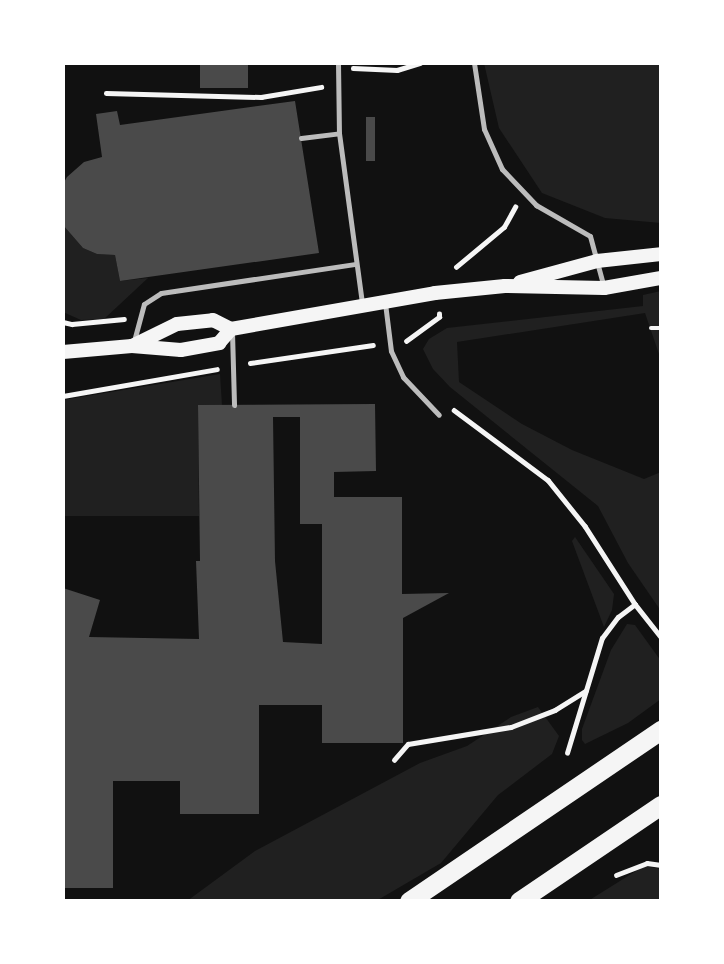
<!DOCTYPE html>
<style>
body{margin:0}
#map{position:relative;width:724px;height:964px;overflow:hidden;background:#111;font-family:"DejaVu Sans",sans-serif}
div>[style]{position:absolute}
[style*='--x']{left:calc(var(--x)*1px);top:calc(var(--y)*1px);width:calc(var(--w)*1px);rotate:calc(var(--a)*1deg)}
.green>*{inset:0;background:#202020}
.building>*{inset:0;background:#4a4a4a;transform-origin:0 0}
.path>*{height:4.5px;margin:-2.25px;padding:0 2.25px;transform-origin:2.25px;border-radius:2.25px;background:#f5f5f5}
.service>*{height:5px;margin:-2.5px;padding:0 2.5px;transform-origin:2.5px;border-radius:2.5px;background:#bcbcbc}
.secondary>*{height:14px;margin:-7px;padding:0 7px;transform-origin:7px;border-radius:7px;background:#f5f5f5}
.trunk>*{height:19px;margin:-9.5px;padding:0 9.5px;transform-origin:9.5px;border-radius:9.5px;background:#f5f5f5}
span{translate:-50% -50%;white-space:nowrap;text-align:center;line-height:1.15;-webkit-text-stroke:7px #fff;paint-order:stroke}
.frame{position:absolute;inset:0;border:65px solid #fff;pointer-events:none}
</style>
<div id="map">
<div class="green">
<i style="clip-path:polygon(484px 63px,661px 63px,661px 223px,605px 218px,542px 193px,499px 128px)"></i>
<i style="clip-path:polygon(63px 225px,83px 248px,97px 254px,115px 255px,120px 281px,148px 278px,104px 319px,81px 320px,63px 312px)"></i>
<i style="clip-path:polygon(661px 291px,661px 360px,645px 313px,457px 342px,459px 382px,522px 424px,572px 450px,644px 479px,661px 472px,661px 611px,628px 563px,598px 506px,450px 387px,433px 369px,423px 349px,429px 339px,447px 328px,643px 306px,643px 295px)"></i>
<i style="clip-path:polygon(220px 374px,222px 405px,198px 405px,199px 516px,63px 516px,63px 400px)"></i>
<i style="clip-path:polygon(575px 537px,614px 594px,612px 610px,604px 627px,572px 541px)"></i>
<i style="clip-path:polygon(627px 624px,635px 625px,661px 661px,661px 699px,628px 723px,585px 744px,582px 740px,582px 729px,611px 650px)"></i>
<i style="clip-path:polygon(538px 707px,559px 736px,552px 754px,498px 795px,441px 863px,376px 901px,187px 901px,255px 851px,420px 763px,467px 746px,511px 717px)"></i>
<i style="clip-path:polygon(644px 866px,661px 869px,661px 901px,588px 901px)"></i>
</div>
<div class="building">
<i style="left:200px;top:63px;width:48px;height:25px"></i>
<i style="clip-path:polygon(295px 101px,319px 253px,120px 281px,115px 255px,97px 254px,83px 248px,63px 225px,63px 184px,67px 177px,84px 162px,102px 157px,96px 114px,117px 111px,120px 125px)"></i>
<i style="left:366px;top:117px;width:9px;height:44px"></i>
<i style="clip-path:polygon(evenodd,375px 404px,376px 471px,334px 472px,334px 497px,402px 497px,402px 594px,449px 593px,403px 618px,403px 743px,322px 743px,322px 705px,259px 705px,259px 814px,180px 814px,180px 781px,113px 781px,113px 888px,63px 888px,63px 588px,100px 600px,89px 637px,199px 639px,196px 561px,200px 561px,198px 405px,375px 404px,273px 417px,300px 417px,300px 524px,322px 524px,322px 644px,283px 642px,275px 561px,273px 417px)"></i>
</div>
<div class="path">
<i style="--x:353;--y:68;--w:44;--a:2.6"></i>
<i style="--x:397;--y:70;--w:24;--a:-17"></i>
<i style="--x:106;--y:93;--w:155;--a:1.5"></i>
<i style="--x:261;--y:97;--w:61;--a:-9.5"></i>
<i style="--x:456;--y:267;--w:62;--a:-39.8"></i>
<i style="--x:504;--y:227;--w:23;--a:-61"></i>
<i style="--x:63;--y:322;--w:9;--a:13"></i>
<i style="--x:72;--y:324;--w:52;--a:-5.5"></i>
<i style="--x:651;--y:328;--w:10;--a:0"></i>
<i style="--x:406;--y:341;--w:41;--a:-36"></i>
<i style="--x:439;--y:317;--w:3;--a:-90"></i>
<i style="--x:250;--y:363;--w:124;--a:-8.3"></i>
<i style="--x:63;--y:396;--w:156;--a:-9.9"></i>
<i style="--x:454;--y:410;--w:117;--a:36.7"></i>
<i style="--x:548;--y:480;--w:59;--a:51.2"></i>
<i style="--x:585;--y:526;--w:93;--a:57.3"></i>
<i style="--x:635;--y:604;--w:42;--a:51.8"></i>
<i style="--x:567;--y:753;--w:120;--a:-73.1"></i>
<i style="--x:602;--y:638;--w:26;--a:-53"></i>
<i style="--x:618;--y:617;--w:21;--a:-37"></i>
<i style="--x:394;--y:760;--w:21;--a:-49"></i>
<i style="--x:408;--y:744;--w:104;--a:-9.4"></i>
<i style="--x:511;--y:727;--w:47;--a:-21.1"></i>
<i style="--x:555;--y:710;--w:36;--a:-32"></i>
<i style="--x:616;--y:875;--w:33;--a:-21"></i>
<i style="--x:647;--y:863;--w:14;--a:8"></i>
</div>
<div class="service">
<i style="--x:338;--y:63;--w:70;--a:89.2"></i>
<i style="--x:339;--y:133;--w:172;--a:82.3"></i>
<i style="--x:474;--y:63;--w:67;--a:81.4"></i>
<i style="--x:484;--y:129;--w:44;--a:65.8"></i>
<i style="--x:502;--y:169;--w:50;--a:46.6"></i>
<i style="--x:536;--y:205;--w:62;--a:29.9"></i>
<i style="--x:590;--y:236;--w:54;--a:74.9"></i>
<i style="--x:301;--y:138;--w:38;--a:-7"></i>
<i style="--x:385;--y:303;--w:48;--a:82.9"></i>
<i style="--x:391;--y:351;--w:29;--a:65"></i>
<i style="--x:403;--y:377;--w:52;--a:46.5"></i>
<i style="--x:232;--y:332;--w:73;--a:88.4"></i>
<i style="--x:134;--y:341;--w:38;--a:-75"></i>
<i style="--x:144;--y:304;--w:20;--a:-33"></i>
<i style="--x:161;--y:293;--w:197;--a:-8.5"></i>
</div>
<div class="secondary">
<i style="--x:520;--y:282;--w:80;--a:-15.3"></i>
<i style="--x:597;--y:261;--w:64;--a:-6.2"></i>
<i style="--x:132;--y:346;--w:50;--a:-26.1"></i>
<i style="--x:177;--y:324;--w:36;--a:-6"></i>
<i style="--x:213;--y:320;--w:20;--a:27"></i>
<i style="--x:231;--y:329;--w:207;--a:-10"></i>
<i style="--x:435;--y:293;--w:70;--a:-5.7"></i>
<i style="--x:505;--y:286;--w:99;--a:1.2"></i>
<i style="--x:604;--y:288;--w:58;--a:-10"></i>
<i style="--x:63;--y:352;--w:69;--a:-5"></i>
<i style="--x:132;--y:346;--w:49;--a:4.7"></i>
<i style="--x:181;--y:350;--w:39;--a:-10"></i>
<i style="--x:219;--y:343;--w:18;--a:-49"></i>
</div>
<div class="trunk">
<i style="--x:409;--y:901;--w:305;--a:-34.2"></i>
<i style="--x:519;--y:901;--w:171;--a:-34.1"></i>
</div>
<div class="frame"></div>
</div>
